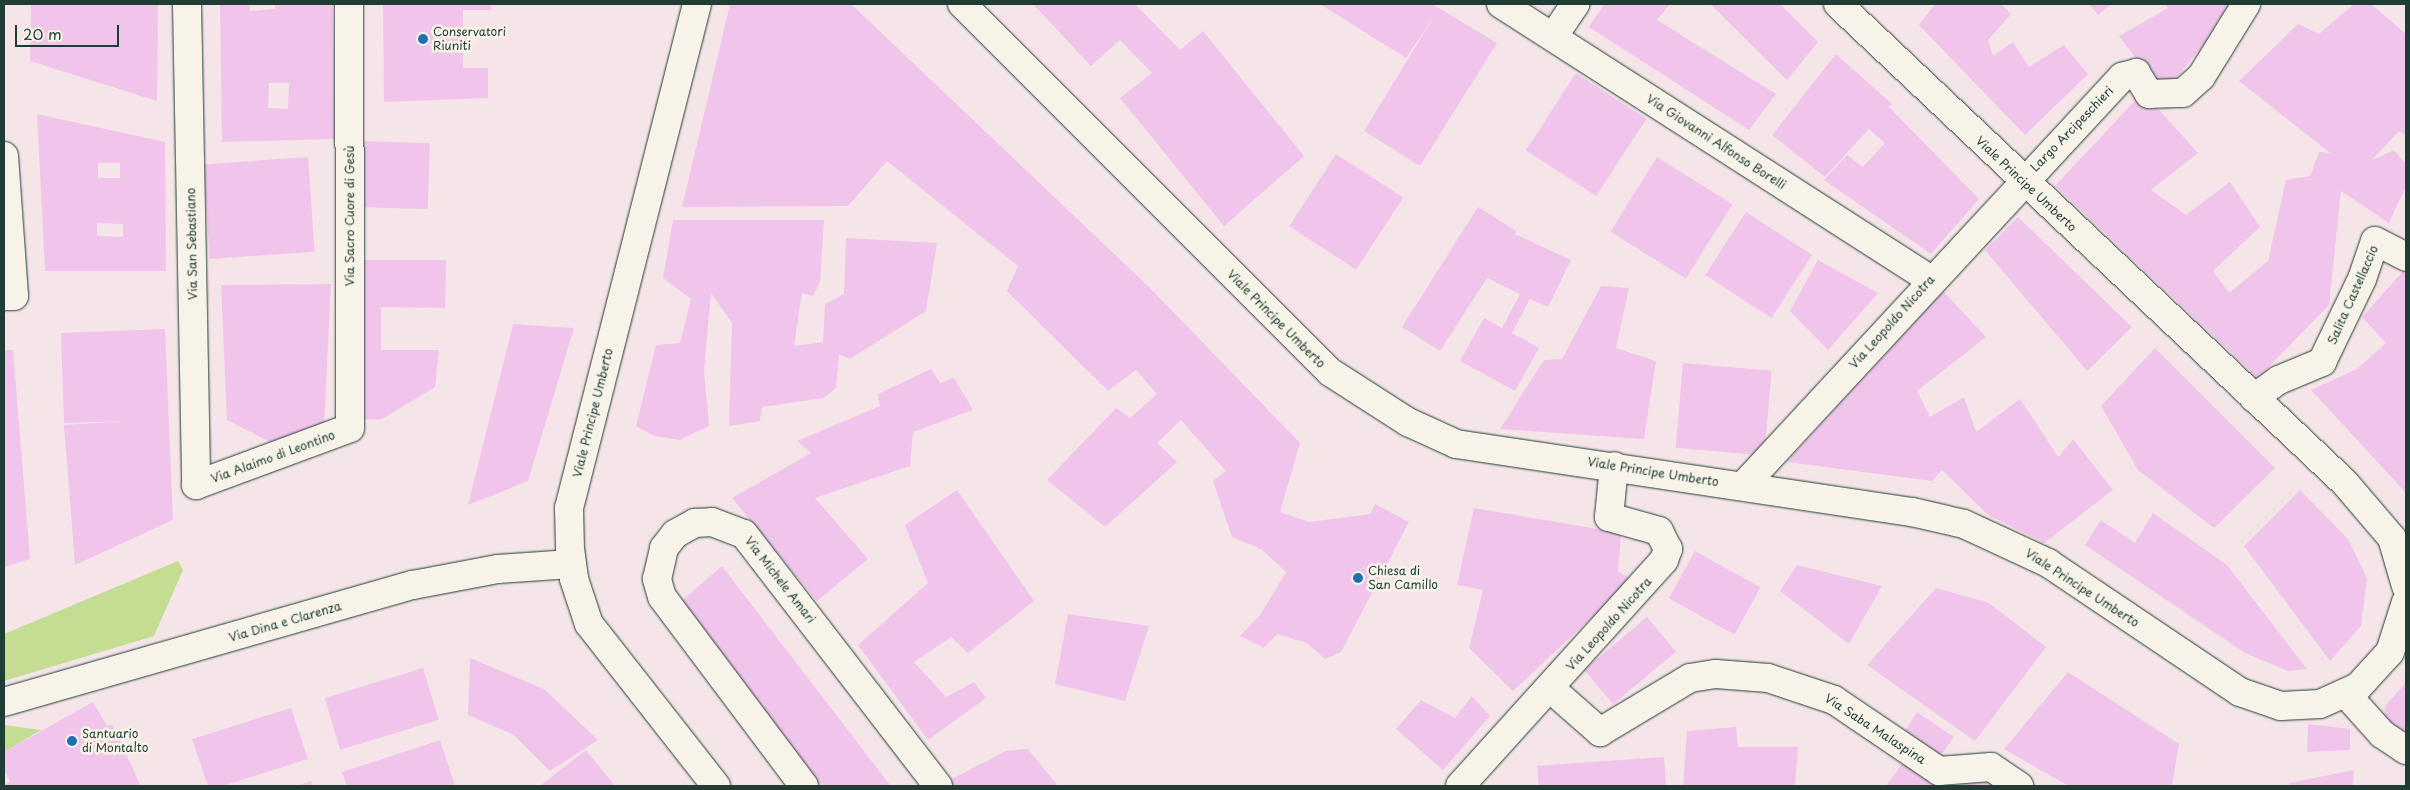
<!DOCTYPE html>
<meta charset="utf-8">
<style>
body{margin:0}
#map{position:relative;width:2410px;height:790px;overflow:hidden;background:#f5e5e9;font-family:"Playpen Sans",sans-serif}
div>[style]{position:absolute}
[style*='--x']{left:calc(var(--x)*1px);top:calc(var(--y)*1px);width:calc(var(--w)*1px);rotate:calc(var(--a)*1deg)}
.green>*{inset:0;background:#c5dd92}
.building>*{inset:0;background:#f1c5eb;transform-origin:0 0}
.roads{filter:drop-shadow(0 0 1px #1f3d34) drop-shadow(0 0 1px #1f3d34)}
.minor>*{height:28px;margin:-14px;padding:0 14px;transform-origin:14px;border-radius:14px;background:#f7f3e8}
.secondary>*{height:28px;margin:-14px;padding:0 14px;transform-origin:14px;border-radius:14px;background:#f7f3e8}
.dots>*{width:14px;height:14px;translate:-50% -50%;box-sizing:border-box;border:2px solid #f7f3e8;border-radius:50%}
span{translate:-50% -50%;white-space:nowrap;text-align:center;line-height:1.15;-webkit-text-stroke:5px #f7f3e8;paint-order:stroke}
.poi-label{font-size:12px;color:#1f3d34}
.left{translate:0 -50%;text-align:left}
.street-label{font-size:12px;color:#1f3d34}
.frame{position:absolute;inset:0;border:5px solid #1f3d34;pointer-events:none}
.scale{position:absolute;left:15px;top:25px;width:104px;height:22px;box-sizing:border-box;border:2px solid #1f3d34;border-top:0;padding-left:6px;font-size:15px;line-height:18px;white-space:nowrap;color:#1f3d34;-webkit-text-stroke:4px #f7f3e8;paint-order:stroke}
</style>
<div id="map">
<div class="green">
<i style="clip-path:polygon(178px 561px,183px 570px,154px 636px,4px 681px,4px 634px)"></i>
<i style="clip-path:polygon(4px 725px,41px 730px,4px 752px)"></i>
</div>
<div class="building">
<i style="clip-path:polygon(31px 4px,158px 4px,157px 101px,30px 61px)"></i>
<i style="clip-path:polygon(evenodd,220px 4px,249px 4px,250px 11px,275px 9px,275px 4px,333px 4px,335px 139px,222px 142px,220px 4px,269px 83px,289px 83px,288px 109px,268px 108px,269px 83px)"></i>
<i style="clip-path:polygon(383px 4px,491px 4px,491px 10px,463px 10px,463px 68px,488px 68px,488px 98px,384px 102px)"></i>
<i style="clip-path:polygon(730px 4px,851px 4px,1149px 287px,1300px 443px,1280px 512px,1309px 522px,1370px 514px,1375px 504px,1409px 522px,1341px 652px,1325px 659px,1307px 643px,1277px 634px,1264px 648px,1240px 636px,1260px 615px,1286px 572px,1261px 549px,1232px 537px,1213px 481px,1226px 471px,1181px 420px,1157px 443px,1177px 462px,1105px 527px,1047px 480px,1116px 408px,1130px 418px,1157px 394px,1136px 370px,1108px 391px,1007px 291px,1018px 266px,887px 161px,848px 206px,682px 207px)"></i>
<i style="clip-path:polygon(1033px 4px,1135px 4px,1180px 50px,1203px 31px,1304px 156px,1224px 226px,1120px 98px,1152px 73px,1120px 40px,1091px 66px)"></i>
<i style="clip-path:polygon(1320px 4px,1432px 4px,1497px 43px,1420px 166px,1364px 131px,1435px 15px,1406px 58px)"></i>
<i style="clip-path:polygon(1604px 4px,1670px 4px,1657px 20px,1776px 94px,1749px 130px,1589px 27px)"></i>
<i style="clip-path:polygon(1710px 4px,1780px 4px,1818px 42px,1787px 80px)"></i>
<i style="clip-path:polygon(1935px 4px,2001px 4px,2011px 14px,1988px 40px,1993px 56px,2013px 42px,2029px 67px,2064px 45px,2088px 74px,2025px 135px,1919px 25px)"></i>
<i style="clip-path:polygon(2089px 4px,2112px 4px,2098px 15px)"></i>
<i style="clip-path:polygon(2165px 4px,2237px 4px,2177px 77px,2159px 89px,2119px 36px,2168px 8px)"></i>
<i style="clip-path:polygon(2354px 4px,2371px 4px,2406px 34px,2406px 136px,2399px 131px,2372px 160px,2394px 150px,2406px 164px,2406px 186px,2389px 223px,2341px 191px,2329px 305px,2258px 378px,2055px 186px,2143px 92px,2198px 153px,2151px 190px,2186px 215px,2230px 182px,2260px 227px,2213px 271px,2229px 293px,2268px 261px,2286px 180px,2310px 176px,2319px 152px,2330px 153px,2239px 81px,2298px 24px,2319px 34px)"></i>
<i style="clip-path:polygon(1836px 54px,1892px 104px,1889px 107px,1979px 199px,1931px 254px,1824px 180px,1847px 155px,1863px 167px,1885px 143px,1869px 129px,1825px 177px,1772px 135px)"></i>
<i style="left:1576px;top:73px;width:84px;height:92px;rotate:33deg"></i>
<i style="clip-path:polygon(evenodd,37px 114px,165px 142px,166px 271px,45px 271px,37px 114px,98px 163px,120px 163px,120px 178px,98px 178px,98px 163px,37px 114px,97px 223px,123px 224px,123px 237px,97px 236px,97px 223px)"></i>
<i style="left:363px;top:141px;width:67px;height:66px;rotate:2deg"></i>
<i style="left:1336px;top:154px;width:80px;height:86px;rotate:33deg"></i>
<i style="left:308px;top:157px;width:95px;height:105px;rotate:86deg"></i>
<i style="left:1657px;top:157px;width:89px;height:88px;rotate:32deg"></i>
<i style="clip-path:polygon(1478px 207px,1516px 231px,1515px 234px,1571px 260px,1548px 307px,1530px 299px,1512px 333px,1539px 348px,1515px 391px,1460px 361px,1484px 318px,1502px 328px,1520px 294px,1487px 278px,1440px 351px,1402px 327px)"></i>
<i style="left:1746px;top:212px;width:79px;height:75px;rotate:33deg"></i>
<i style="clip-path:polygon(2018px 217px,2132px 327px,2087px 371px,1985px 250px)"></i>
<i style="clip-path:polygon(673px 220px,824px 220px,820px 282px,813px 296px,802px 293px,794px 346px,823px 342px,825px 304px,844px 294px,846px 238px,937px 243px,926px 311px,850px 359px,839px 354px,836px 388px,824px 398px,762px 407px,760px 421px,729px 426px,732px 323px,711px 293px,704px 371px,709px 426px,680px 440px,654px 436px,636px 426px,656px 345px,680px 343px,691px 299px,663px 278px)"></i>
<i style="clip-path:polygon(358px 260px,446px 260px,445px 308px,381px 307px,381px 350px,439px 350px,435px 387px,382px 419px,356px 420px)"></i>
<i style="clip-path:polygon(1818px 260px,1878px 293px,1828px 350px,1790px 311px)"></i>
<i style="clip-path:polygon(2406px 268px,2406px 493px,2311px 390px,2357px 369px,2386px 343px,2362px 317px)"></i>
<i style="clip-path:polygon(331px 284px,324px 425px,276px 445px,227px 420px,221px 285px)"></i>
<i style="clip-path:polygon(1601px 286px,1629px 288px,1616px 348px,1656px 361px,1644px 439px,1500px 429px,1544px 360px,1562px 359px)"></i>
<i style="clip-path:polygon(1943px 291px,1986px 337px,1917px 391px,1930px 417px,1964px 397px,1976px 432px,2020px 399px,2058px 457px,2073px 439px,2113px 490px,2044px 543px,1988px 515px,1942px 470px,1932px 481px,1787px 462px)"></i>
<i style="clip-path:polygon(513px 324px,574px 328px,528px 481px,468px 505px)"></i>
<i style="clip-path:polygon(165px 329px,173px 520px,75px 565px,64px 425px,129px 421px,64px 423px,61px 333px)"></i>
<i style="clip-path:polygon(2155px 348px,2275px 468px,2214px 528px,2138px 470px,2101px 406px)"></i>
<i style="clip-path:polygon(4px 350px,13px 350px,30px 559px,4px 567px)"></i>
<i style="left:1683px;top:363px;width:89px;height:85px;rotate:5deg"></i>
<i style="clip-path:polygon(931px 369px,940px 383px,954px 378px,973px 410px,913px 432px,910px 466px,815px 498px,868px 559px,817px 601px,732px 498px,811px 453px,797px 441px,880px 406px,878px 394px)"></i>
<i style="clip-path:polygon(957px 490px,1034px 601px,968px 653px,951px 637px,914px 662px,946px 697px,974px 682px,986px 698px,928px 740px,858px 645px,928px 583px,905px 525px)"></i>
<i style="clip-path:polygon(2300px 490px,2348px 539px,2367px 578px,2361px 626px,2330px 661px,2244px 546px)"></i>
<i style="clip-path:polygon(1474px 508px,1621px 533px,1618px 571px,1632px 580px,1513px 691px,1469px 648px,1483px 590px,1457px 585px)"></i>
<i style="clip-path:polygon(2153px 513px,2227px 565px,2307px 669px,2288px 671px,2245px 653px,2085px 545px,2101px 520px,2135px 543px)"></i>
<i style="left:1695px;top:551px;width:75px;height:54px;rotate:29deg"></i>
<i style="clip-path:polygon(1797px 565px,1882px 586px,1849px 644px,1780px 591px)"></i>
<i style="clip-path:polygon(722px 566px,890px 785px,888px 786px,804px 786px,671px 610px)"></i>
<i style="clip-path:polygon(1936px 588px,1989px 603px,2046px 647px,1975px 741px,1867px 665px)"></i>
<i style="clip-path:polygon(1068px 614px,1149px 626px,1125px 701px,1055px 684px)"></i>
<i style="left:1647px;top:617px;width:45px;height:82px;rotate:50deg"></i>
<i style="clip-path:polygon(470px 658px,544px 689px,598px 740px,550px 771px,514px 735px,468px 715px)"></i>
<i style="left:423px;top:668px;width:54px;height:103px;rotate:73deg"></i>
<i style="clip-path:polygon(2068px 672px,2179px 744px,2172px 786px,2069px 786px,2004px 749px)"></i>
<i style="clip-path:polygon(2406px 683px,2406px 744px,2384px 735px,2385px 706px)"></i>
<i style="clip-path:polygon(1472px 696px,1490px 716px,1443px 770px,1396px 729px,1421px 700px,1455px 718px)"></i>
<i style="clip-path:polygon(93px 702px,107px 726px,112px 724px,141px 786px,4px 786px,10px 781px,4px 770px,4px 752px)"></i>
<i style="clip-path:polygon(291px 708px,308px 759px,223px 786px,208px 786px,192px 739px)"></i>
<i style="clip-path:polygon(1917px 712px,1954px 737px,1940px 757px,1902px 736px)"></i>
<i style="clip-path:polygon(2308px 724px,2350px 729px,2350px 750px,2307px 752px)"></i>
<i style="clip-path:polygon(1736px 727px,1738px 747px,1798px 747px,1795px 786px,1683px 786px,1687px 731px)"></i>
<i style="clip-path:polygon(440px 740px,455px 786px,347px 786px,342px 772px)"></i>
<i style="clip-path:polygon(1028px 749px,1058px 786px,951px 786px,948px 781px,1006px 751px)"></i>
<i style="clip-path:polygon(586px 750px,615px 786px,540px 786px)"></i>
<i style="left:1664px;top:757px;width:29px;height:127px;rotate:86deg"></i>
<i style="clip-path:polygon(1906px 758px,1938px 779px,1935px 786px,1886px 786px)"></i>
<i style="clip-path:polygon(2354px 770px,2353px 786px,2289px 786px,2289px 783px)"></i>
<i style="clip-path:polygon(311px 781px,312px 786px,296px 786px)"></i>
<i style="clip-path:polygon(1986px 781px,1995px 786px,1959px 786px,1964px 782px)"></i>
</div>
<div class="roads">
<div class="minor">
<i style="--x:187;--y:4;--w:481;--a:88.9"></i>
<i style="--x:196;--y:485;--w:164;--a:-20.3"></i>
<i style="--x:350;--y:428;--w:424;--a:-90.1"></i>
<i style="--x:1501;--y:4;--w:511;--a:32.69"></i>
<i style="--x:1553;--y:37;--w:40;--a:-56"></i>
<i style="--x:4;--y:156;--w:140;--a:85.9"></i>
<i style="--x:14;--y:296;--w:10;--a:180"></i>
<i style="--x:2254;--y:398;--w:31;--a:-36"></i>
<i style="--x:2279;--y:380;--w:47;--a:-22.7"></i>
<i style="--x:2322;--y:362;--w:92;--a:-64.3"></i>
<i style="--x:2362;--y:279;--w:40;--a:-71.1"></i>
<i style="--x:2375;--y:241;--w:35;--a:27"></i>
<i style="--x:1743;--y:486;--w:558;--a:-47.18"></i>
<i style="--x:2122;--y:77;--w:15;--a:-16"></i>
<i style="--x:2136;--y:73;--w:25;--a:58"></i>
<i style="--x:2149;--y:94;--w:34;--a:-2"></i>
<i style="--x:2183;--y:93;--w:24;--a:-42"></i>
<i style="--x:2201;--y:77;--w:86;--a:-58.3"></i>
<i style="--x:1550;--y:688;--w:67;--a:41.3"></i>
<i style="--x:1600;--y:732;--w:105;--a:-31"></i>
<i style="--x:1690;--y:678;--w:26;--a:-9"></i>
<i style="--x:1716;--y:674;--w:52;--a:4.4"></i>
<i style="--x:1768;--y:678;--w:70;--a:18.4"></i>
<i style="--x:1834;--y:700;--w:127;--a:34.1"></i>
<i style="--x:1939;--y:771;--w:52;--a:-4.4"></i>
<i style="--x:1991;--y:767;--w:34;--a:34"></i>
<i style="--x:2346;--y:694;--w:54;--a:48"></i>
<i style="--x:2382;--y:734;--w:29;--a:34"></i>
<i style="--x:4;--y:702;--w:425;--a:-16"></i>
<i style="--x:413;--y:585;--w:86;--a:-10.7"></i>
<i style="--x:498;--y:569;--w:73;--a:-3.9"></i>
<i style="--x:804;--y:786;--w:236;--a:-126.9"></i>
<i style="--x:662;--y:597;--w:19;--a:-106"></i>
<i style="--x:657;--y:579;--w:32;--a:-77"></i>
<i style="--x:664;--y:548;--w:18;--a:-52"></i>
<i style="--x:675;--y:534;--w:23;--a:-29"></i>
<i style="--x:695;--y:523;--w:17;--a:-3"></i>
<i style="--x:712;--y:522;--w:34;--a:21"></i>
<i style="--x:744;--y:534;--w:318;--a:52.4"></i>
<i style="--x:1460;--y:786;--w:304;--a:-47.9"></i>
<i style="--x:1664;--y:560;--w:12;--a:-70"></i>
<i style="--x:1668;--y:549;--w:20;--a:-117"></i>
<i style="--x:1659;--y:531;--w:52;--a:-164.4"></i>
<i style="--x:1609;--y:517;--w:51;--a:-84.4"></i>
</div>
<div class="secondary">
<i style="--x:697;--y:4;--w:520;--a:104.25"></i>
<i style="--x:569;--y:508;--w:41;--a:88.6"></i>
<i style="--x:570;--y:549;--w:30;--a:82"></i>
<i style="--x:574;--y:579;--w:47;--a:71.6"></i>
<i style="--x:589;--y:624;--w:206;--a:51.9"></i>
<i style="--x:962;--y:4;--w:520;--a:45"></i>
<i style="--x:1330;--y:372;--w:93;--a:32.7"></i>
<i style="--x:1408;--y:422;--w:53;--a:24.6"></i>
<i style="--x:1456;--y:444;--w:461;--a:8.5"></i>
<i style="--x:1912;--y:512;--w:53;--a:13"></i>
<i style="--x:1964;--y:524;--w:93;--a:24.9"></i>
<i style="--x:2048;--y:563;--w:231;--a:33.9"></i>
<i style="--x:2240;--y:692;--w:43;--a:18.9"></i>
<i style="--x:2281;--y:706;--w:39;--a:-3"></i>
<i style="--x:2320;--y:704;--w:42;--a:-24.1"></i>
<i style="--x:2358;--y:687;--w:47;--a:-47.6"></i>
<i style="--x:2390;--y:652;--w:52;--a:-72.3"></i>
<i style="--x:1838;--y:4;--w:697;--a:43.37"></i>
<i style="--x:2345;--y:483;--w:72;--a:49.5"></i>
<i style="--x:2392;--y:538;--w:50;--a:73.7"></i>
</div>
</div>
<div class="dots">
<i style="left:423px;top:39px;background:#1f6fb2"></i>
<i style="left:1358px;top:578px;background:#1f6fb2"></i>
<i style="left:72px;top:741px;background:#1f6fb2"></i>
</div>
<div class="poi-label">
<span class="left" style="left:433px;top:39px">Conservatori<br>Riuniti</span>
<span class="left" style="left:1368px;top:578px">Chiesa di<br>San Camillo</span>
<span class="left" style="left:82px;top:741px">Santuario<br>di Montalto</span>
</div>
<div class="street-label">
<span style="left:2072px;top:129px;rotate:-46deg">Largo Arcipeschieri</span>
<span style="left:1716px;top:142px;rotate:33deg">Via Giovanni Alfonso Borelli</span>
<span style="left:2026px;top:184px;rotate:43deg">Viale Principe Umberto</span>
<span style="left:350px;top:216px;rotate:-90deg">Via Sacro Cuore di Gesù</span>
<span style="left:192px;top:244px;rotate:-91deg">Via San Sebastiano</span>
<span style="left:2353px;top:295px;rotate:-66deg">Salita Castellaccio</span>
<span style="left:1276px;top:319px;rotate:45deg">Viale Principe Umberto</span>
<span style="left:1892px;top:322px;rotate:-48deg">Via Leopoldo Nicotra</span>
<span style="left:593px;top:413px;rotate:-76deg">Viale Principe Umberto</span>
<span style="left:273px;top:457px;rotate:-20deg">Via Alaimo di Leontino</span>
<span style="left:1653px;top:472px;rotate:9deg">Viale Principe Umberto</span>
<span style="left:780px;top:580px;rotate:52deg">Via Michele Amari</span>
<span style="left:2082px;top:588px;rotate:33deg">Viale Principe Umberto</span>
<span style="left:285px;top:622px;rotate:-16deg">Via Dina e Clarenza</span>
<span style="left:1609px;top:624px;rotate:-48deg">Via Leopoldo Nicotra</span>
<span style="left:1875px;top:729px;rotate:33deg">Via Saba Malaspina</span>
</div>
<div class="frame"></div>
<div class="scale">20 m</div>
</div>
